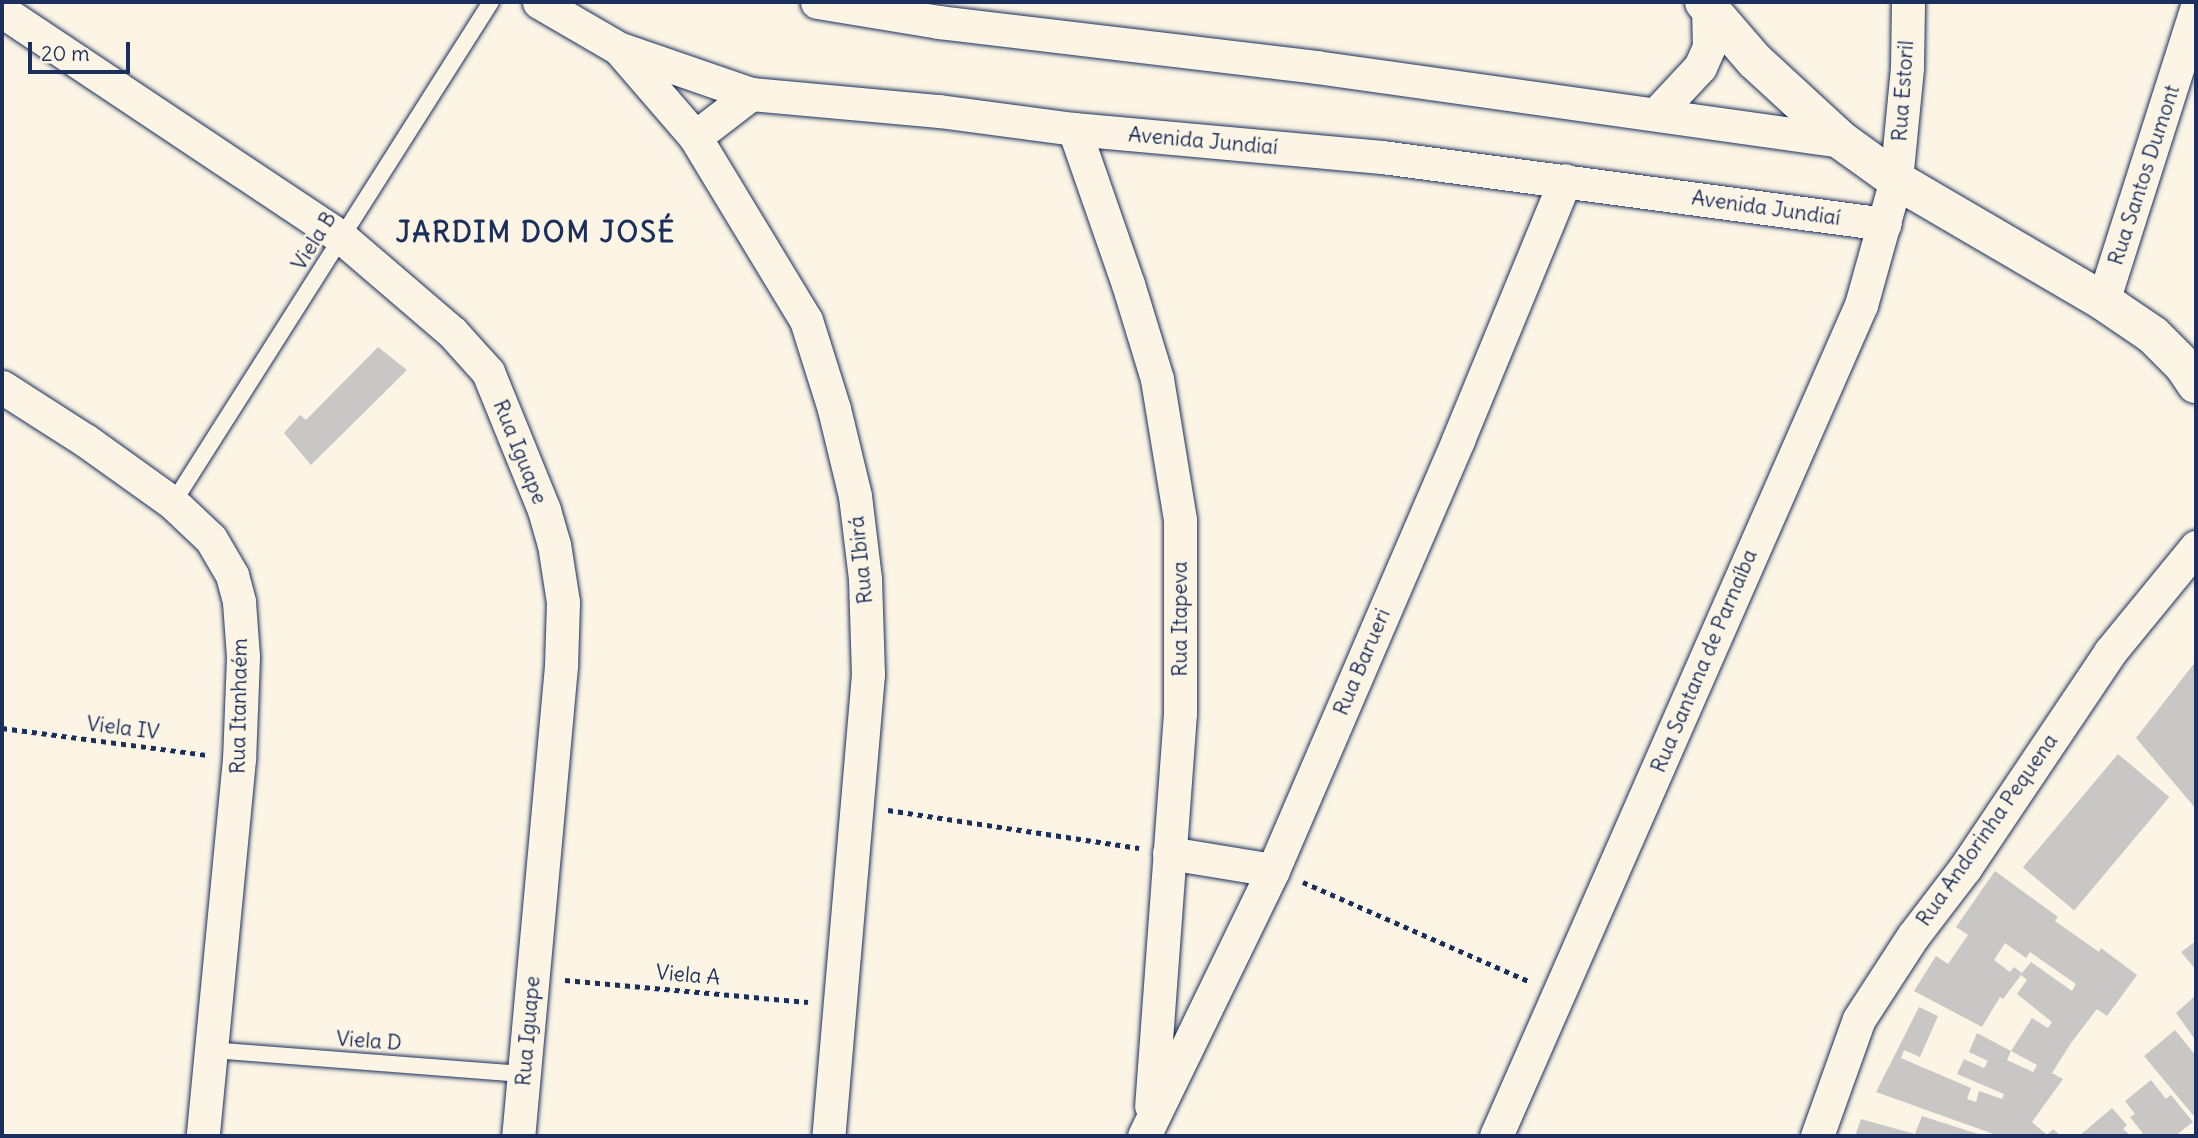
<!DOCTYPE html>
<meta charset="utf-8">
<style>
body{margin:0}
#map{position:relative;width:2198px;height:1138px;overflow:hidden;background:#fcf5e5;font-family:Delius,sans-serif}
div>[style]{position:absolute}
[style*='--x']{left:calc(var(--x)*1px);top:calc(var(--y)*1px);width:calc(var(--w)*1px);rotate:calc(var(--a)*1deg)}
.building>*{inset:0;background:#c8c7c6;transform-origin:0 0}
.path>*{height:4.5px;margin-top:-2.25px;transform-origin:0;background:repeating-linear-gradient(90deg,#1b2f5e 0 5px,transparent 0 10px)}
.roads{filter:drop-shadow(0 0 2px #1b2f5e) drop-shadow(0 0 2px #1b2f5e)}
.lane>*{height:16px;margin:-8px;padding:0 8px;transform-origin:8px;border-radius:8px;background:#fcf5e5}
.street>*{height:33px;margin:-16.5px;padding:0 16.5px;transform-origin:16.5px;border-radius:16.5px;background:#fcf5e5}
.secondary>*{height:38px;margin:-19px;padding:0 19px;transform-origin:19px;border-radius:19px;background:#fcf5e5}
span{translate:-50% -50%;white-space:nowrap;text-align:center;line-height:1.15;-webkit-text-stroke:5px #fcf5e5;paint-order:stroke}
.street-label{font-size:21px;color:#1b2f5e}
.district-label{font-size:28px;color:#1b2f5e;font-weight:700;letter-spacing:2px}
.frame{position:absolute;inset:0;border:4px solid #1b2f5e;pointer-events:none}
.scale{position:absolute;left:28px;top:42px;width:102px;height:32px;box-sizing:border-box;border:4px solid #1b2f5e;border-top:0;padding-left:9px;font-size:21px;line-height:24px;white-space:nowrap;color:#1b2f5e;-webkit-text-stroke:5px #fcf5e5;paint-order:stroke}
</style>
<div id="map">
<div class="building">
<i style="clip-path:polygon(378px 347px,407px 370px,311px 465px,284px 433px,300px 415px,306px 420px)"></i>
<i style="clip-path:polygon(2196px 661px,2196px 809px,2136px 738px)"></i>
<i style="left:2118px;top:754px;width:67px;height:148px;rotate:40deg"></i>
<i style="clip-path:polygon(evenodd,1995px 871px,2058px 917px,2055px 921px,2099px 952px,2101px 948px,2137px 975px,2107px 1016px,2097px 1009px,2071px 1043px,2052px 1073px,2063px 1079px,2032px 1122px,2047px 1135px,2053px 1129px,2061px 1136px,1999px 1136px,1876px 1092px,1919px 1007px,1938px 1016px,1920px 1057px,1904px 1050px,1901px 1058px,1971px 1088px,1967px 1099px,1976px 1102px,1979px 1091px,2002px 1099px,2004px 1094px,1957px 1074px,1964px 1059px,1984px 1068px,1988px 1061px,1969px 1052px,1977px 1033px,2011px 1051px,2007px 1060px,2033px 1072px,2037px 1065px,2011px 1051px,2032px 1018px,2048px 1028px,2052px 1022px,2017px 994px,2027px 980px,2021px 975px,2003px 999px,2000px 997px,1982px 1027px,1914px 991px,1936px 956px,1948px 964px,1968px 935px,1956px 927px,1995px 871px,2005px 943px,2026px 958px,2030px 952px,2076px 984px,2072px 991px,2031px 962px,2022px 973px,2014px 967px,2010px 972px,1994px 960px,2005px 943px)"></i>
<i style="clip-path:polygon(2196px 941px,2196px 970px,2181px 952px)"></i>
<i style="clip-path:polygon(2196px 995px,2196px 1041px,2176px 1013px)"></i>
<i style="clip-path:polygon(2175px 1030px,2196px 1056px,2196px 1113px,2193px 1115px,2144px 1056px)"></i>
<i style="clip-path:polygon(2151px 1080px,2166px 1099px,2171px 1095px,2193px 1122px,2175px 1136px,2145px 1136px,2130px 1117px,2135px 1114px,2125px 1101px)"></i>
<i style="clip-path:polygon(2112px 1108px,2127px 1125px,2123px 1129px,2131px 1136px,2079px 1136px)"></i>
<i style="clip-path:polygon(1922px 1116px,1984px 1136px,1855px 1136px,1861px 1119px,1915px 1134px)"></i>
</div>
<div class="path">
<i style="--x:2;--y:728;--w:206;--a:7.5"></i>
<i style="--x:888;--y:810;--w:254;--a:8.6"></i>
<i style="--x:1303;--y:882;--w:247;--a:23.7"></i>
<i style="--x:565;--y:980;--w:244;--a:5.2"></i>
</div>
<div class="roads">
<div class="lane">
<i style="--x:173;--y:503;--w:593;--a:-57.6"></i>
<i style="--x:211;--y:1050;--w:314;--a:4.4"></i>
</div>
<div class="street">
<i style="--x:539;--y:2;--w:91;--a:30.2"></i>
<i style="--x:618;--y:48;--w:141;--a:19.1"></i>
<i style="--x:751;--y:94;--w:189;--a:5.2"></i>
<i style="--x:939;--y:111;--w:136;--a:7.6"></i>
<i style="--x:1074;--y:129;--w:309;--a:5.2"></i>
<i style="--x:1382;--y:157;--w:507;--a:7.59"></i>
<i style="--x:817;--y:2;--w:124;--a:9.3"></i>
<i style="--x:939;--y:22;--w:380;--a:6.8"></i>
<i style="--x:1316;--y:67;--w:531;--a:8.01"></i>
<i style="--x:2;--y:11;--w:407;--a:33.7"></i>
<i style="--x:341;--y:237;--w:146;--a:40.6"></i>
<i style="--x:452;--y:332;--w:54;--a:48"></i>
<i style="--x:488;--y:372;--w:149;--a:67.9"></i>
<i style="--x:544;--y:510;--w:35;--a:74"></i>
<i style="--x:554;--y:544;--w:59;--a:81.2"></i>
<i style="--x:563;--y:602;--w:64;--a:91.8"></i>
<i style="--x:561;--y:666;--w:472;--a:95.2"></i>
<i style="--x:620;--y:50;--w:115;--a:49.2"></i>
<i style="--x:695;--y:137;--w:214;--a:58.8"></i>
<i style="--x:806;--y:320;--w:93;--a:72.5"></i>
<i style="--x:834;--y:409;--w:89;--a:76.4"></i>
<i style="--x:855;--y:496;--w:84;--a:83.1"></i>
<i style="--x:865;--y:579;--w:95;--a:88.2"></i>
<i style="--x:868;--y:674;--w:464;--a:94.9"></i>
<i style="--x:1656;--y:114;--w:64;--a:-46.9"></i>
<i style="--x:1700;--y:67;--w:22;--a:-66"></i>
<i style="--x:1709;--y:47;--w:40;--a:-91.4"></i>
<i style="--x:1074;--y:129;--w:164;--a:70.8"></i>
<i style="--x:1128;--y:284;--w:99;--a:73"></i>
<i style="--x:1157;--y:379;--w:143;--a:80.7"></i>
<i style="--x:1180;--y:520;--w:193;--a:90"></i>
<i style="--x:1180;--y:713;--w:394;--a:94.2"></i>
<i style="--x:695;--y:137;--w:71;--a:-37.5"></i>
<i style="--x:2103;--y:301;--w:306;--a:-72.3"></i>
<i style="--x:2;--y:387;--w:98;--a:32.6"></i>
<i style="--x:85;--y:440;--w:108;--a:35.6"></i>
<i style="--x:173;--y:503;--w:52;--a:43.5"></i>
<i style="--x:211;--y:539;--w:42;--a:59.7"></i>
<i style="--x:232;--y:575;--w:28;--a:75"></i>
<i style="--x:239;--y:602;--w:55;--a:85.8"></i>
<i style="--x:243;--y:657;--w:102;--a:92.2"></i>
<i style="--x:239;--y:759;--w:379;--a:95.5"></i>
<i style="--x:1169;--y:853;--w:105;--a:9.3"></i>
<i style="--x:1144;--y:1136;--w:296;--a:-64.1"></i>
<i style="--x:1273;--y:870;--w:468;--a:-66.7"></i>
<i style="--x:1458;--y:440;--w:281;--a:-67.6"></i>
<i style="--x:1496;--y:1136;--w:908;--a:-66.29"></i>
<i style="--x:1861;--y:305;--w:130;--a:-74.4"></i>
<i style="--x:1896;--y:180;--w:114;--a:-84.4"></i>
<i style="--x:1907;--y:67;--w:65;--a:-89.1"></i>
<i style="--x:1817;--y:1136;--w:124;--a:-70.3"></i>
<i style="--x:1859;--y:1019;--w:99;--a:-57"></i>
<i style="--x:1913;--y:936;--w:86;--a:-52.6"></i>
<i style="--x:1965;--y:868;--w:260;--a:-56.1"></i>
<i style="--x:2110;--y:652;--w:136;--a:-50.7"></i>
</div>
<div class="secondary">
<i style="--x:1704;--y:2;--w:78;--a:49.2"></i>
<i style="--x:1755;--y:61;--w:118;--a:42.6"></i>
<i style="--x:1842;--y:141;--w:67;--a:35.8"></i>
<i style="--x:1896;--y:180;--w:240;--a:30.3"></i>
<i style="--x:2103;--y:301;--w:60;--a:34.2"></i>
<i style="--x:2153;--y:335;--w:42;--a:45"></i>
<i style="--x:2183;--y:365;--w:23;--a:56"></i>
</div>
</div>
<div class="street-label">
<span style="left:1903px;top:91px;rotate:-86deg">Rua Estoril</span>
<span style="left:1203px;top:141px;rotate:5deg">Avenida Jundiaí</span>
<span style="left:2144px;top:175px;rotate:-72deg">Rua Santos Dumont</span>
<span style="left:1766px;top:208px;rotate:8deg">Avenida Jundiaí</span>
<span style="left:314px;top:241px;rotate:-58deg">Viela B</span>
<span style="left:520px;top:452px;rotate:68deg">Rua Iguape</span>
<span style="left:861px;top:560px;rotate:-96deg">Rua Ibirá</span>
<span style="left:1180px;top:619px;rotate:-90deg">Rua Itapeva</span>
<span style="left:1704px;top:661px;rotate:-67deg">Rua Santana de Parnaíba</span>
<span style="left:1362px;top:662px;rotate:-67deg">Rua Barueri</span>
<span style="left:239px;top:706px;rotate:-89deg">Rua Itanhaém</span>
<span style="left:123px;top:728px;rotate:7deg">Viela IV</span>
<span style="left:1987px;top:830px;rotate:-55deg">Rua Andorinha Pequena</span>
<span style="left:688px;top:975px;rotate:5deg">Viela A</span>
<span style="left:528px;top:1031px;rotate:-85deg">Rua Iguape</span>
<span style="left:369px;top:1041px;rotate:4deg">Viela D</span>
</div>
<div class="district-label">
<span style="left:536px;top:232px">JARDIM DOM JOSÉ</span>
</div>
<div class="frame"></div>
<div class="scale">20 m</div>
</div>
